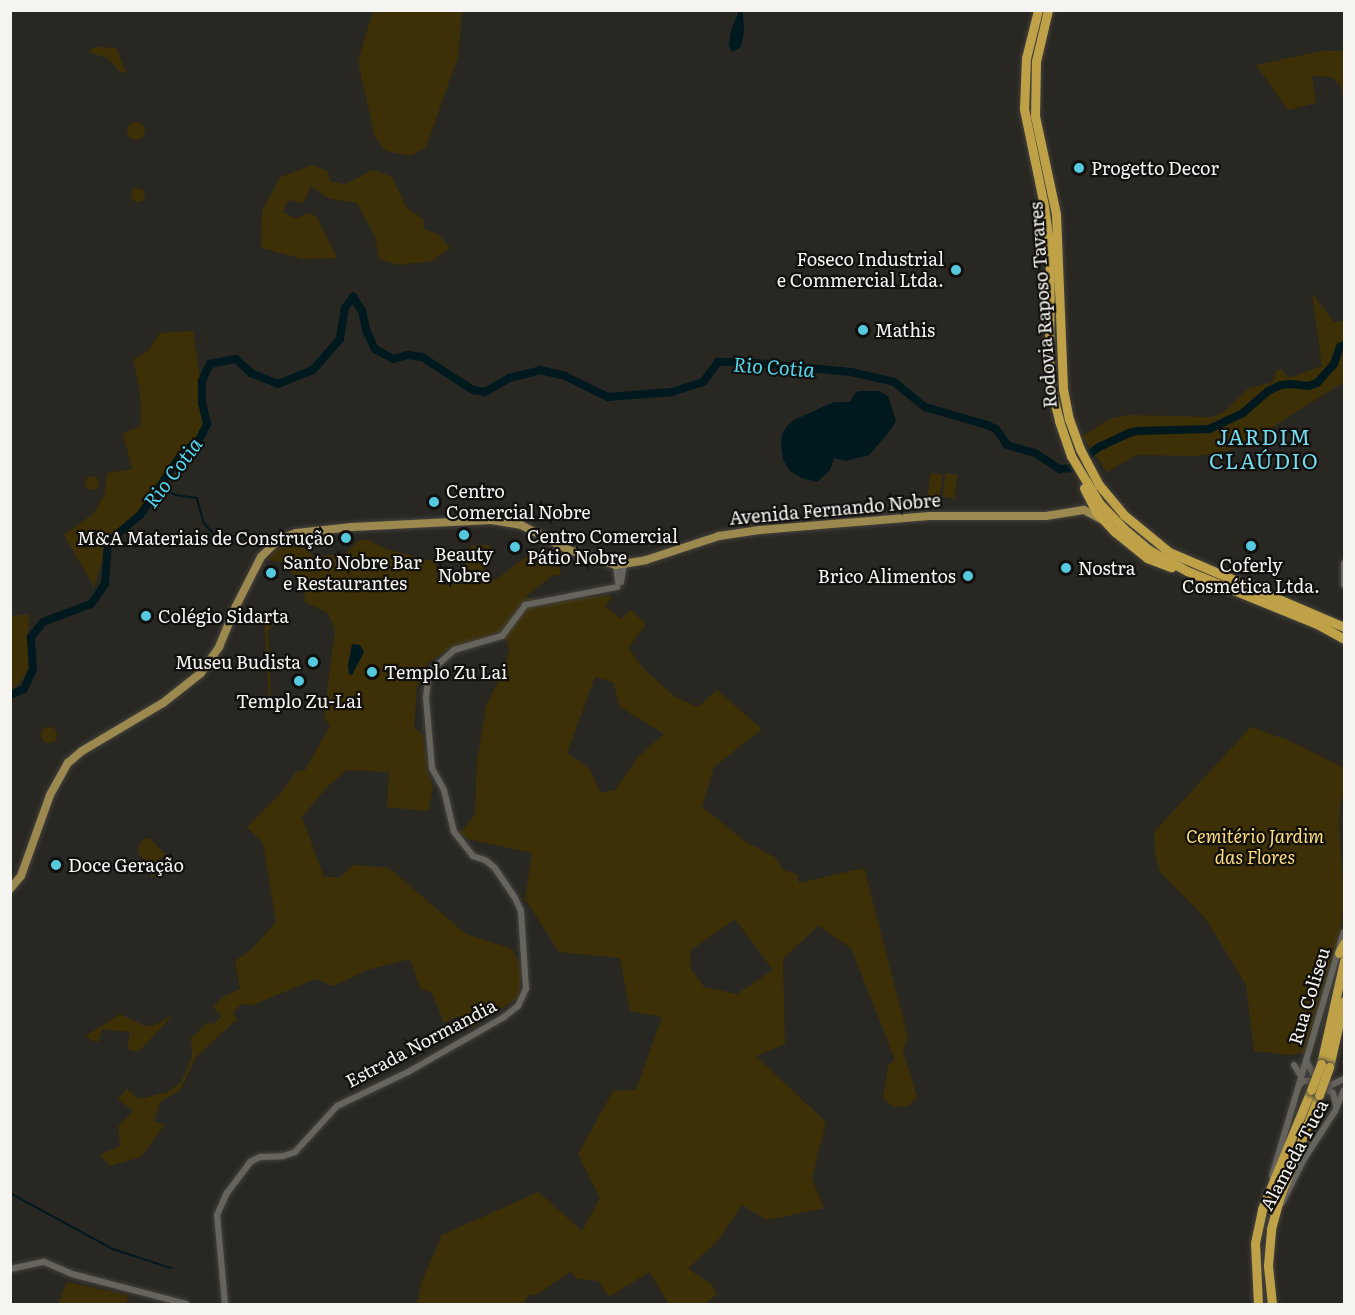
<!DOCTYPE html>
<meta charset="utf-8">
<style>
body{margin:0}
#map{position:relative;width:1355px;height:1315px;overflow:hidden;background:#292722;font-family:Literata,serif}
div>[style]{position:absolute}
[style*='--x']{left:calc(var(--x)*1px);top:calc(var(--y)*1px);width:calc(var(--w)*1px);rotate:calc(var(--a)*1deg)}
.green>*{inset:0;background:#3d3006;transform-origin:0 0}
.round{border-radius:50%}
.water>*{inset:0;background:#00191e}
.stream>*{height:1.5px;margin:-0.75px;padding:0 0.75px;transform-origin:0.75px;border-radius:0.75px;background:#00191e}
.river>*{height:8px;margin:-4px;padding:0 4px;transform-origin:4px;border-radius:4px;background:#00191e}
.roads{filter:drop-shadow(0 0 2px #44423d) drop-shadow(0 0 2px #44423d)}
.minor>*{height:6px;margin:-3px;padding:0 3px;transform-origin:3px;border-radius:3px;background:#67645e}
.major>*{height:8px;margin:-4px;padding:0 4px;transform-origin:4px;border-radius:4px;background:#9c8950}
.highway>*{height:9px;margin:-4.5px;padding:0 4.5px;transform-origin:4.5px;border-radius:4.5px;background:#bfa247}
.bridges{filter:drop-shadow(0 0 2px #44423d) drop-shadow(0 0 2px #44423d)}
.highway-bridge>*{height:9px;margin:-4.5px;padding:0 4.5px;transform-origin:4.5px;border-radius:4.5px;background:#bfa247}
.dots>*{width:16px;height:16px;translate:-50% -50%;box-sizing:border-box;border:3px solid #11100e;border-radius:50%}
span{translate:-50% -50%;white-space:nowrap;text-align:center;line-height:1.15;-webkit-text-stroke:4.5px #11100e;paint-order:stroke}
.poi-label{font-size:18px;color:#f6f4f0}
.left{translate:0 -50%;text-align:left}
.right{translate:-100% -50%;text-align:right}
.street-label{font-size:18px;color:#f6f4f0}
.park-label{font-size:18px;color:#fcdd7f;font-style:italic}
.water-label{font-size:20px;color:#50d6ed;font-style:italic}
.quarter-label{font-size:21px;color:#75dcf0;letter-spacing:1.5px}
.frame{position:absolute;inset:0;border:12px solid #f6f4f0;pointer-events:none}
</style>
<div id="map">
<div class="green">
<i style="clip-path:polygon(373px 10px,462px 11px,458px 57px,426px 147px,411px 156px,386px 151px,375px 137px,358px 62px)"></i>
<i style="clip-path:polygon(97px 47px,116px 48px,126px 72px,121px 73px,108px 58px,91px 53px,89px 50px)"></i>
<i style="clip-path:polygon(1322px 51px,1344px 51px,1344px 105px,1341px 87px,1332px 77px,1312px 76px,1316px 103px,1288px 110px,1256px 65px)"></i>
<i class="round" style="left:127px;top:122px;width:18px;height:18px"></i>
<i style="clip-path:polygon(313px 165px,327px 171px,331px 182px,346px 184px,373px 170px,392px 177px,406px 207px,424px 220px,424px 229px,438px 234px,450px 248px,432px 261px,399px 265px,379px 259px,376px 239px,357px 203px,330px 199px,311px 186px,303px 203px,288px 200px,283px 212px,296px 219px,308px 213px,316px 216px,337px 258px,303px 259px,261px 248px,262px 211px,280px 177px)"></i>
<i class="round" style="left:131px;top:188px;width:14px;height:14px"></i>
<i style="clip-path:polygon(1312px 293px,1334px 322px,1344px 321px,1344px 382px,1250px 441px,1226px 452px,1195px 456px,1136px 455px,1107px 472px,1082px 436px,1110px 419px,1128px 415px,1213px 417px,1225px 411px,1249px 388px,1273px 382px,1276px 371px,1281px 369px,1289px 378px,1322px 366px)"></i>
<i style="clip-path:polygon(193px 331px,207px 424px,199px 440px,181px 455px,141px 514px,108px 542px,94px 587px,64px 535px,94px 513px,105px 493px,107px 473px,132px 469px,123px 433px,141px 426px,140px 391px,133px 360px,149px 350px,160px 333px)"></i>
<i style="left:931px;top:473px;width:12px;height:24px;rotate:9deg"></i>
<i style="left:946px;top:473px;width:12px;height:24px;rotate:9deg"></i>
<i class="round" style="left:85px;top:476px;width:14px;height:14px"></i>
<i style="clip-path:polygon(evenodd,297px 540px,313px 556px,344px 555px,359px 540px,369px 540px,383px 548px,435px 562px,438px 582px,445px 585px,463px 572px,471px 545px,490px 545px,482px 574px,495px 580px,530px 554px,560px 567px,560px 576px,553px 575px,525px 597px,550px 602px,607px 595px,612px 598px,605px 606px,621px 619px,631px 610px,646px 624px,628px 648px,643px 668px,675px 697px,698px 707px,717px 690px,762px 729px,714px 767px,702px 807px,746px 842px,776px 858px,783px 870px,797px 874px,799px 883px,864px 868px,908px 1037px,903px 1051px,917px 1097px,908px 1106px,893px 1107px,883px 1098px,888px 1066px,895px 1059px,851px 948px,818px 926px,783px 959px,785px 1044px,756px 1056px,826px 1122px,812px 1179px,824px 1208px,767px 1220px,742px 1205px,718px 1240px,688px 1269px,711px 1284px,717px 1294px,705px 1304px,669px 1304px,649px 1272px,609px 1297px,599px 1281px,577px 1279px,571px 1271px,538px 1294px,528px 1296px,523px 1304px,417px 1304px,421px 1283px,442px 1235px,538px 1192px,582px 1231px,600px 1198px,578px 1154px,613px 1091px,636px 1090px,662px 1017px,630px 1011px,620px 958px,559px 952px,525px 899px,532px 853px,467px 839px,460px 832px,475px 815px,477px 762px,486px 706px,506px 666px,509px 648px,506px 639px,452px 647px,428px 663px,417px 687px,414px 728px,423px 735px,428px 772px,433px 789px,428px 811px,387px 807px,389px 772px,347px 770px,327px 787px,302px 817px,324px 877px,341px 877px,353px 865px,389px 868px,466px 934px,512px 949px,521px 968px,519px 997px,472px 1028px,457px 1016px,444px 1023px,432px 993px,420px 988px,410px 959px,367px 970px,334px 986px,315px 979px,253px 1005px,241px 1004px,233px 1013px,237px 1019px,196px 1057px,180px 1090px,160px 1102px,154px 1122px,165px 1124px,141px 1157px,110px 1166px,100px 1155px,120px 1146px,118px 1127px,133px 1111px,118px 1099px,127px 1089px,139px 1099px,168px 1092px,181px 1082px,192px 1057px,191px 1038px,208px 1022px,213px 1025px,222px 1016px,213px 1007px,223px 997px,240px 989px,235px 961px,252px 949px,276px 922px,263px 843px,247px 827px,281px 793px,296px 772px,305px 770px,330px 726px,324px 717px,335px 630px,328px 613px,305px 602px,304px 587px,281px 562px,267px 560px,277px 548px,297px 540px,595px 677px,613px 682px,620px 707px,664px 734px,639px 756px,615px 790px,600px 793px,590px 769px,567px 753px,595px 677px,297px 540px,735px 919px,773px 970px,737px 994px,704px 987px,691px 969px,690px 951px,735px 919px)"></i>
<i style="clip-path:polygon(273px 611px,275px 622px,268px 631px,271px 696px,269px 699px,264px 617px)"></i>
<i style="clip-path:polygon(29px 614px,28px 670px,23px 679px,11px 691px,12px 616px)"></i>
<i style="clip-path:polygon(1251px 727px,1288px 740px,1344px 768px,1344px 792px,1340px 805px,1339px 828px,1344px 899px,1339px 947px,1305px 1052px,1290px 1055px,1254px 1051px,1246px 985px,1206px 919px,1160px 872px,1155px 854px,1154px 832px)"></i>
<i class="round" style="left:41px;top:727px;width:16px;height:16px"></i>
<i style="clip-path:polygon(149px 838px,165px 854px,157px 862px,157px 874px,153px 877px,145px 870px,145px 860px,139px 855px,138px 848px,143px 839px)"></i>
<i style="clip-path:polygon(120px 1014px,145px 1026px,155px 1025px,173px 1015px,138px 1052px,127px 1049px,130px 1032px,102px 1029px,98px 1042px,90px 1040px,86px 1036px)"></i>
<i style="clip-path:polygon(67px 1282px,128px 1295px,127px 1304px,58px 1304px)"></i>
</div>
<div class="water">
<i style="clip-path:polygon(739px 11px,743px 11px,744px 31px,741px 47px,732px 52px,729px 45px,731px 30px)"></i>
<i style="clip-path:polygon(859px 391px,879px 391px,888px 396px,896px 421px,889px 432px,869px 455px,846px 461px,834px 458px,830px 470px,817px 482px,802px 478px,790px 471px,783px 460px,781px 444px,782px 434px,787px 426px,794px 420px,834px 402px,850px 402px,855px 393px)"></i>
<i style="clip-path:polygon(352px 644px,360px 645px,364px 652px,352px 675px,349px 674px,348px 665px)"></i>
</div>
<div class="stream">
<i style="--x:159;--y:488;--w:18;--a:22"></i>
<i style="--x:176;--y:495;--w:21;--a:8"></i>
<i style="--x:197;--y:498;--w:26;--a:74"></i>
<i style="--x:204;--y:523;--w:18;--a:47"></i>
<i style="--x:216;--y:536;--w:28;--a:0"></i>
<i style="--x:244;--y:536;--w:9;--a:18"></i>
<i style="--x:10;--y:1193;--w:117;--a:28.5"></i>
<i style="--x:113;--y:1249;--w:61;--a:18.1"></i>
</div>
<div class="river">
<i style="--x:10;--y:695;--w:15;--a:-23"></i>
<i style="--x:24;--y:689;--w:22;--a:-66"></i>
<i style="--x:33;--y:669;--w:32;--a:-94"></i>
<i style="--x:31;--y:637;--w:19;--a:-51"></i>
<i style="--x:43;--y:622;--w:51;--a:-20.6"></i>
<i style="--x:91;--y:604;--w:24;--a:-55"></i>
<i style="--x:105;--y:584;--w:42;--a:-85.9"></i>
<i style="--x:108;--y:542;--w:43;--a:-40.3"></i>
<i style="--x:141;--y:514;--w:71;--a:-55.9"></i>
<i style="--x:181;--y:455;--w:23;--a:-40"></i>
<i style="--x:199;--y:440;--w:18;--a:-63"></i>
<i style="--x:207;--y:424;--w:22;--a:-103"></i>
<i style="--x:202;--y:403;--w:22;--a:-90"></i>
<i style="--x:202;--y:381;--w:19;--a:-65"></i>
<i style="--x:210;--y:364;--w:26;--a:-11"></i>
<i style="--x:236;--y:359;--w:21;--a:43"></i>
<i style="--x:251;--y:373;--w:29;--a:22"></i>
<i style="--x:278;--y:384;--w:38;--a:-22"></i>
<i style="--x:313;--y:370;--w:41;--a:-48.9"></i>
<i style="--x:340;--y:339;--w:31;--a:-81"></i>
<i style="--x:345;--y:308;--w:14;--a:-54"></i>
<i style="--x:353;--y:297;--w:17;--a:57"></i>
<i style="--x:362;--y:311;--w:22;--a:77"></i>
<i style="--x:367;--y:332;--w:19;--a:65"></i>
<i style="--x:375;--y:349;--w:21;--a:29"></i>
<i style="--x:393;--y:359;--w:16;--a:-15"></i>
<i style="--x:408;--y:355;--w:14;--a:8"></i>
<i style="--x:422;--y:357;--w:61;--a:32.9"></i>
<i style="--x:473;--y:390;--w:12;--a:9"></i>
<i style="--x:485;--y:392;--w:28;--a:-30"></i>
<i style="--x:509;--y:378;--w:32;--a:-14"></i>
<i style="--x:540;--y:370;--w:26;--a:13"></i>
<i style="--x:565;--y:376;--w:48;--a:26"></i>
<i style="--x:608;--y:397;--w:64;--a:-4.5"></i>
<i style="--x:672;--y:392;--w:33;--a:-18"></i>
<i style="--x:703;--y:382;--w:25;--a:-53"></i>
<i style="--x:718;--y:362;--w:27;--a:0"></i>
<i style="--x:745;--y:362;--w:106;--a:5.4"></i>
<i style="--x:851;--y:372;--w:44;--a:13.1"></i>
<i style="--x:894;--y:382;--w:40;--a:39"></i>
<i style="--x:925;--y:407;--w:65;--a:16.2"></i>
<i style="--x:987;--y:425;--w:10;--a:24"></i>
<i style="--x:996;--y:429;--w:19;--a:55"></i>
<i style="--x:1007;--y:445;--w:29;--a:16"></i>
<i style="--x:1035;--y:453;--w:30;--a:33"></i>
<i style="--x:1060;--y:469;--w:11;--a:-5"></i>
<i style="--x:1071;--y:468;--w:35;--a:-37"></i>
<i style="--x:1099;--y:447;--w:33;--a:-25"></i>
<i style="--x:1129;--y:433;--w:9;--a:-13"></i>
<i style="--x:1138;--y:431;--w:71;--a:-1.6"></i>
<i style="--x:1209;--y:429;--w:38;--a:-25"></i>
<i style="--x:1243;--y:413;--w:33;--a:-41"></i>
<i style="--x:1268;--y:391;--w:14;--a:-25"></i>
<i style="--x:1281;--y:385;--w:10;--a:-6"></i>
<i style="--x:1291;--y:384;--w:17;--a:7"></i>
<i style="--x:1308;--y:386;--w:9;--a:-18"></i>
<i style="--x:1317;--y:383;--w:25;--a:-48"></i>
<i style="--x:1334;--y:364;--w:18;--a:-71"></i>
<i style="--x:1340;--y:347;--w:4;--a:-27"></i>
</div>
<div class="roads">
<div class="minor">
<i style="--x:1344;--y:563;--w:22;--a:90"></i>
<i style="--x:616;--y:565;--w:17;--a:83"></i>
<i style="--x:621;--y:582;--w:18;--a:-81"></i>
<i style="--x:1306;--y:1060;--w:16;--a:63"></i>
<i style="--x:1313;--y:1074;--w:21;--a:31"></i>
<i style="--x:1331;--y:1085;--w:14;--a:-25"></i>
<i style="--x:1294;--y:1065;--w:13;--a:58"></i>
<i style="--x:1299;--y:1086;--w:6;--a:-51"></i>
<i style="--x:1303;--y:1081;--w:10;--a:0"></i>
<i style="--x:1313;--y:1081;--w:23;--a:31"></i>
<i style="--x:1333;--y:1093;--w:12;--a:76"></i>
<i style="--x:1272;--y:1176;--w:254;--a:-73.6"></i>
<i style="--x:1282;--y:1203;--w:49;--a:-63.4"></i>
<i style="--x:1304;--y:1159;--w:57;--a:-57.1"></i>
<i style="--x:1335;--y:1111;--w:23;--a:-67"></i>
<i style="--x:10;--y:1269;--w:35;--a:-12"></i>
<i style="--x:44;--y:1262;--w:30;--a:23"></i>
<i style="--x:72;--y:1274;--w:118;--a:14.7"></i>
<i style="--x:225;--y:1304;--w:89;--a:-95.1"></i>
<i style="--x:217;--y:1215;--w:24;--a:-66"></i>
<i style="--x:227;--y:1193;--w:39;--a:-53"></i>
<i style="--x:250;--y:1162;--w:11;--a:-27"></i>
<i style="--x:260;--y:1157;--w:23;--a:-2"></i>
<i style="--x:283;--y:1156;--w:13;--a:-18"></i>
<i style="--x:295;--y:1152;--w:62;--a:-47.6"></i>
<i style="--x:337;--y:1106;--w:79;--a:-25.6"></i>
<i style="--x:408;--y:1072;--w:111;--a:-29.8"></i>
<i style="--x:504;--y:1017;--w:18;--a:-38"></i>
<i style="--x:518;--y:1006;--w:19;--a:-65"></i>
<i style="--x:526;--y:989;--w:78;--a:-93.7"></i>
<i style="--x:521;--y:911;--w:14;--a:-115"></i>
<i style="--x:515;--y:898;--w:36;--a:-124"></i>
<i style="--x:495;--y:868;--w:13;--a:-141"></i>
<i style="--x:485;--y:860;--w:13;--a:-162"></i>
<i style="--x:473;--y:856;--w:31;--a:-128"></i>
<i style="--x:454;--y:832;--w:43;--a:-103.4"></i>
<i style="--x:444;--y:790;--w:25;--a:-119"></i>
<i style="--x:432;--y:768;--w:70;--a:-94.9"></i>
<i style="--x:426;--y:698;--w:19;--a:-84"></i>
<i style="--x:428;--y:679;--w:11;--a:-63"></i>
<i style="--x:433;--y:669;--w:28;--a:-42"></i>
<i style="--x:454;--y:650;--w:50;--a:-16.3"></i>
<i style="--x:502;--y:636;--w:39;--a:-53"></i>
<i style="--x:525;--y:605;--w:94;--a:-11.1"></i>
</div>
<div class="major">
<i style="--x:10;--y:889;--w:17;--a:-50"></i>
<i style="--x:21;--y:876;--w:86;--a:-70.3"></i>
<i style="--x:50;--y:795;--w:37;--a:-61"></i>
<i style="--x:68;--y:763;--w:18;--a:-41"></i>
<i style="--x:82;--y:751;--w:94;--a:-30.7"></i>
<i style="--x:163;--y:703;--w:48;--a:-38.3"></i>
<i style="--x:201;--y:673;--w:32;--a:-55"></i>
<i style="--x:219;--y:647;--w:44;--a:-67.5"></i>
<i style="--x:236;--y:606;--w:55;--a:-63"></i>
<i style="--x:261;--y:557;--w:25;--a:-45"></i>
<i style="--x:279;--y:539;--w:18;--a:-19"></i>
<i style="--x:296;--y:533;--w:56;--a:-6.1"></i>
<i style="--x:352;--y:527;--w:139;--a:-2.9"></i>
<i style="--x:491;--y:520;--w:30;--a:9"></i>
<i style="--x:521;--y:525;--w:54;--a:27.5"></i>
<i style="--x:569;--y:550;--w:49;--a:17.7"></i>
<i style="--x:616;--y:565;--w:30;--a:-9"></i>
<i style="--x:646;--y:560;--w:77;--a:-18.2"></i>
<i style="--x:719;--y:536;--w:41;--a:-8.3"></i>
<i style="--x:760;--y:530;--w:170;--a:-4.7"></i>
<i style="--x:929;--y:516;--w:117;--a:0"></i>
<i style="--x:1046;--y:516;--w:38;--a:-9"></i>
<i style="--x:1084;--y:510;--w:19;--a:28"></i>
</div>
<div class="highway">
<i style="--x:1038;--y:10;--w:49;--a:104"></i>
<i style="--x:1026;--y:58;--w:51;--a:92.2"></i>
<i style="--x:1024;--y:109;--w:99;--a:78.3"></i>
<i style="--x:1044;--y:206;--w:44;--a:82.2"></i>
<i style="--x:1050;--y:250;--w:110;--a:90.5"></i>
<i style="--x:1049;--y:360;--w:28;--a:86"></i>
<i style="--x:1051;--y:388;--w:34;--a:76"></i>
<i style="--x:1059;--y:421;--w:37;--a:71"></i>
<i style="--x:1071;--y:456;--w:56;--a:58.9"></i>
<i style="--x:1100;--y:504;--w:35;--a:46"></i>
<i style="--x:1124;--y:529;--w:33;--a:40"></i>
<i style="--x:1149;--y:550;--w:43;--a:28.9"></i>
<i style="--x:1187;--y:571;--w:143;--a:22.2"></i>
<i style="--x:1319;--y:625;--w:29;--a:29"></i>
<i style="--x:1048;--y:10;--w:52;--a:103.2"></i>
<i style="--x:1036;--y:61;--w:55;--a:91"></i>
<i style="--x:1035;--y:116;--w:100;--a:77.9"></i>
<i style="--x:1056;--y:214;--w:175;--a:87.7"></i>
<i style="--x:1063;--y:389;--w:31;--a:79"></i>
<i style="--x:1069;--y:419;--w:32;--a:70"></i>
<i style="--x:1080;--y:449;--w:41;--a:62.2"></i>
<i style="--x:1099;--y:485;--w:39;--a:50"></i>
<i style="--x:1124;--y:515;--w:58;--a:39.4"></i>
<i style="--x:1169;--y:552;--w:190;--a:23.2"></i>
<i style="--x:1084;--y:488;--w:28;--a:63"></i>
<i style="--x:1097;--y:513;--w:26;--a:47"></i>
<i style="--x:1115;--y:532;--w:41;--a:39.1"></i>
<i style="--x:1147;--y:558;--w:26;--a:21"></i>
<i style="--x:1339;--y:953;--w:11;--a:-63"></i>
<i style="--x:1321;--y:1064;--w:106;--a:-77.4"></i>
<i style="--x:1329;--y:1067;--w:68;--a:-77.2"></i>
<i style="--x:1258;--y:1304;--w:61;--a:-92.8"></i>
<i style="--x:1255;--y:1243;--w:35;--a:-78"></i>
<i style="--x:1262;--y:1209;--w:129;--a:-67.6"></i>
<i style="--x:1272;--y:1304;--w:39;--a:-96"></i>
<i style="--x:1268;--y:1265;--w:36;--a:-85"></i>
<i style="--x:1271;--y:1229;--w:34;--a:-75"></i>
<i style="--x:1280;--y:1196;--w:108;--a:-68.9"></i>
</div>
</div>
<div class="bridges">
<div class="highway-bridge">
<i style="--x:1311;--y:1090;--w:28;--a:-69"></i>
<i style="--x:1319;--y:1095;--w:30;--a:-70"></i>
</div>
</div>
<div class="dots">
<i style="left:1079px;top:168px;background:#55cadf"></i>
<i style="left:956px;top:270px;background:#55cadf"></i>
<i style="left:863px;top:330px;background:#55cadf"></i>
<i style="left:434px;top:502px;background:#55cadf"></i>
<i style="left:464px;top:535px;background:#55cadf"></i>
<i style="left:346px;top:538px;background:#55cadf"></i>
<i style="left:1251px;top:546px;background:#55cadf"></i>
<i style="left:515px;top:547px;background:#55cadf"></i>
<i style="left:1066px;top:568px;background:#55cadf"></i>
<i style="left:271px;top:573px;background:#55cadf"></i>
<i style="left:968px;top:576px;background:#55cadf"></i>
<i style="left:146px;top:616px;background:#55cadf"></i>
<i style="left:313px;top:662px;background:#55cadf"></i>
<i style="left:372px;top:672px;background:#55cadf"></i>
<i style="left:299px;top:681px;background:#55cadf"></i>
<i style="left:56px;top:865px;background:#55cadf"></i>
</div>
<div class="poi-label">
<span class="left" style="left:1091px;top:168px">Progetto Decor</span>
<span class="right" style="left:944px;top:270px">Foseco Industrial<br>e Commercial Ltda.</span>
<span class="left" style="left:875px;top:330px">Mathis</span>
<span class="left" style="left:446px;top:502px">Centro<br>Comercial Nobre</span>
<span class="left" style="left:527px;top:547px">Centro Comercial<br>Pátio Nobre</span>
<span class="right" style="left:334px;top:538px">M&amp;A Materiais de Construção</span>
<span style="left:464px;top:565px">Beauty<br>Nobre</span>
<span class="left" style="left:283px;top:573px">Santo Nobre Bar<br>e Restaurantes</span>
<span style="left:1251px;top:576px">Coferly<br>Cosmética Ltda.</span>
<span class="left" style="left:1078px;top:568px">Nostra</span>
<span class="right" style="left:956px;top:576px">Brico Alimentos</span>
<span class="left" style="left:158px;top:616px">Colégio Sidarta</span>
<span class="right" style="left:301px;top:662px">Museu Budista</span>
<span class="left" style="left:384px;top:672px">Templo Zu Lai</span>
<span style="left:299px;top:701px">Templo Zu-Lai</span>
<span class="left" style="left:68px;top:865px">Doce Geração</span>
</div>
<div class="street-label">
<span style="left:1043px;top:305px;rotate:-94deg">Rodovia Raposo Tavares</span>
<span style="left:835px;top:509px;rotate:-5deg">Avenida Fernando Nobre</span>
<span style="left:1309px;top:996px;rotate:-73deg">Rua Coliseu</span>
<span style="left:421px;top:1043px;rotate:-28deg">Estrada Normandia</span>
<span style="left:1294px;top:1155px;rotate:-62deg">Alameda Tuca</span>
</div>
<div class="park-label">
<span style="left:1255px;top:847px">Cemitério Jardim<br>das Flores</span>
</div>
<div class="water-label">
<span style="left:774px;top:366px;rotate:4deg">Rio Cotia</span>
<span style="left:172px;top:472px;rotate:-53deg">Rio Cotia</span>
</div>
<div class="quarter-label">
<span style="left:1264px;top:448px">JARDIM<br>CLAÚDIO</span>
</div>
<div class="frame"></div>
</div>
